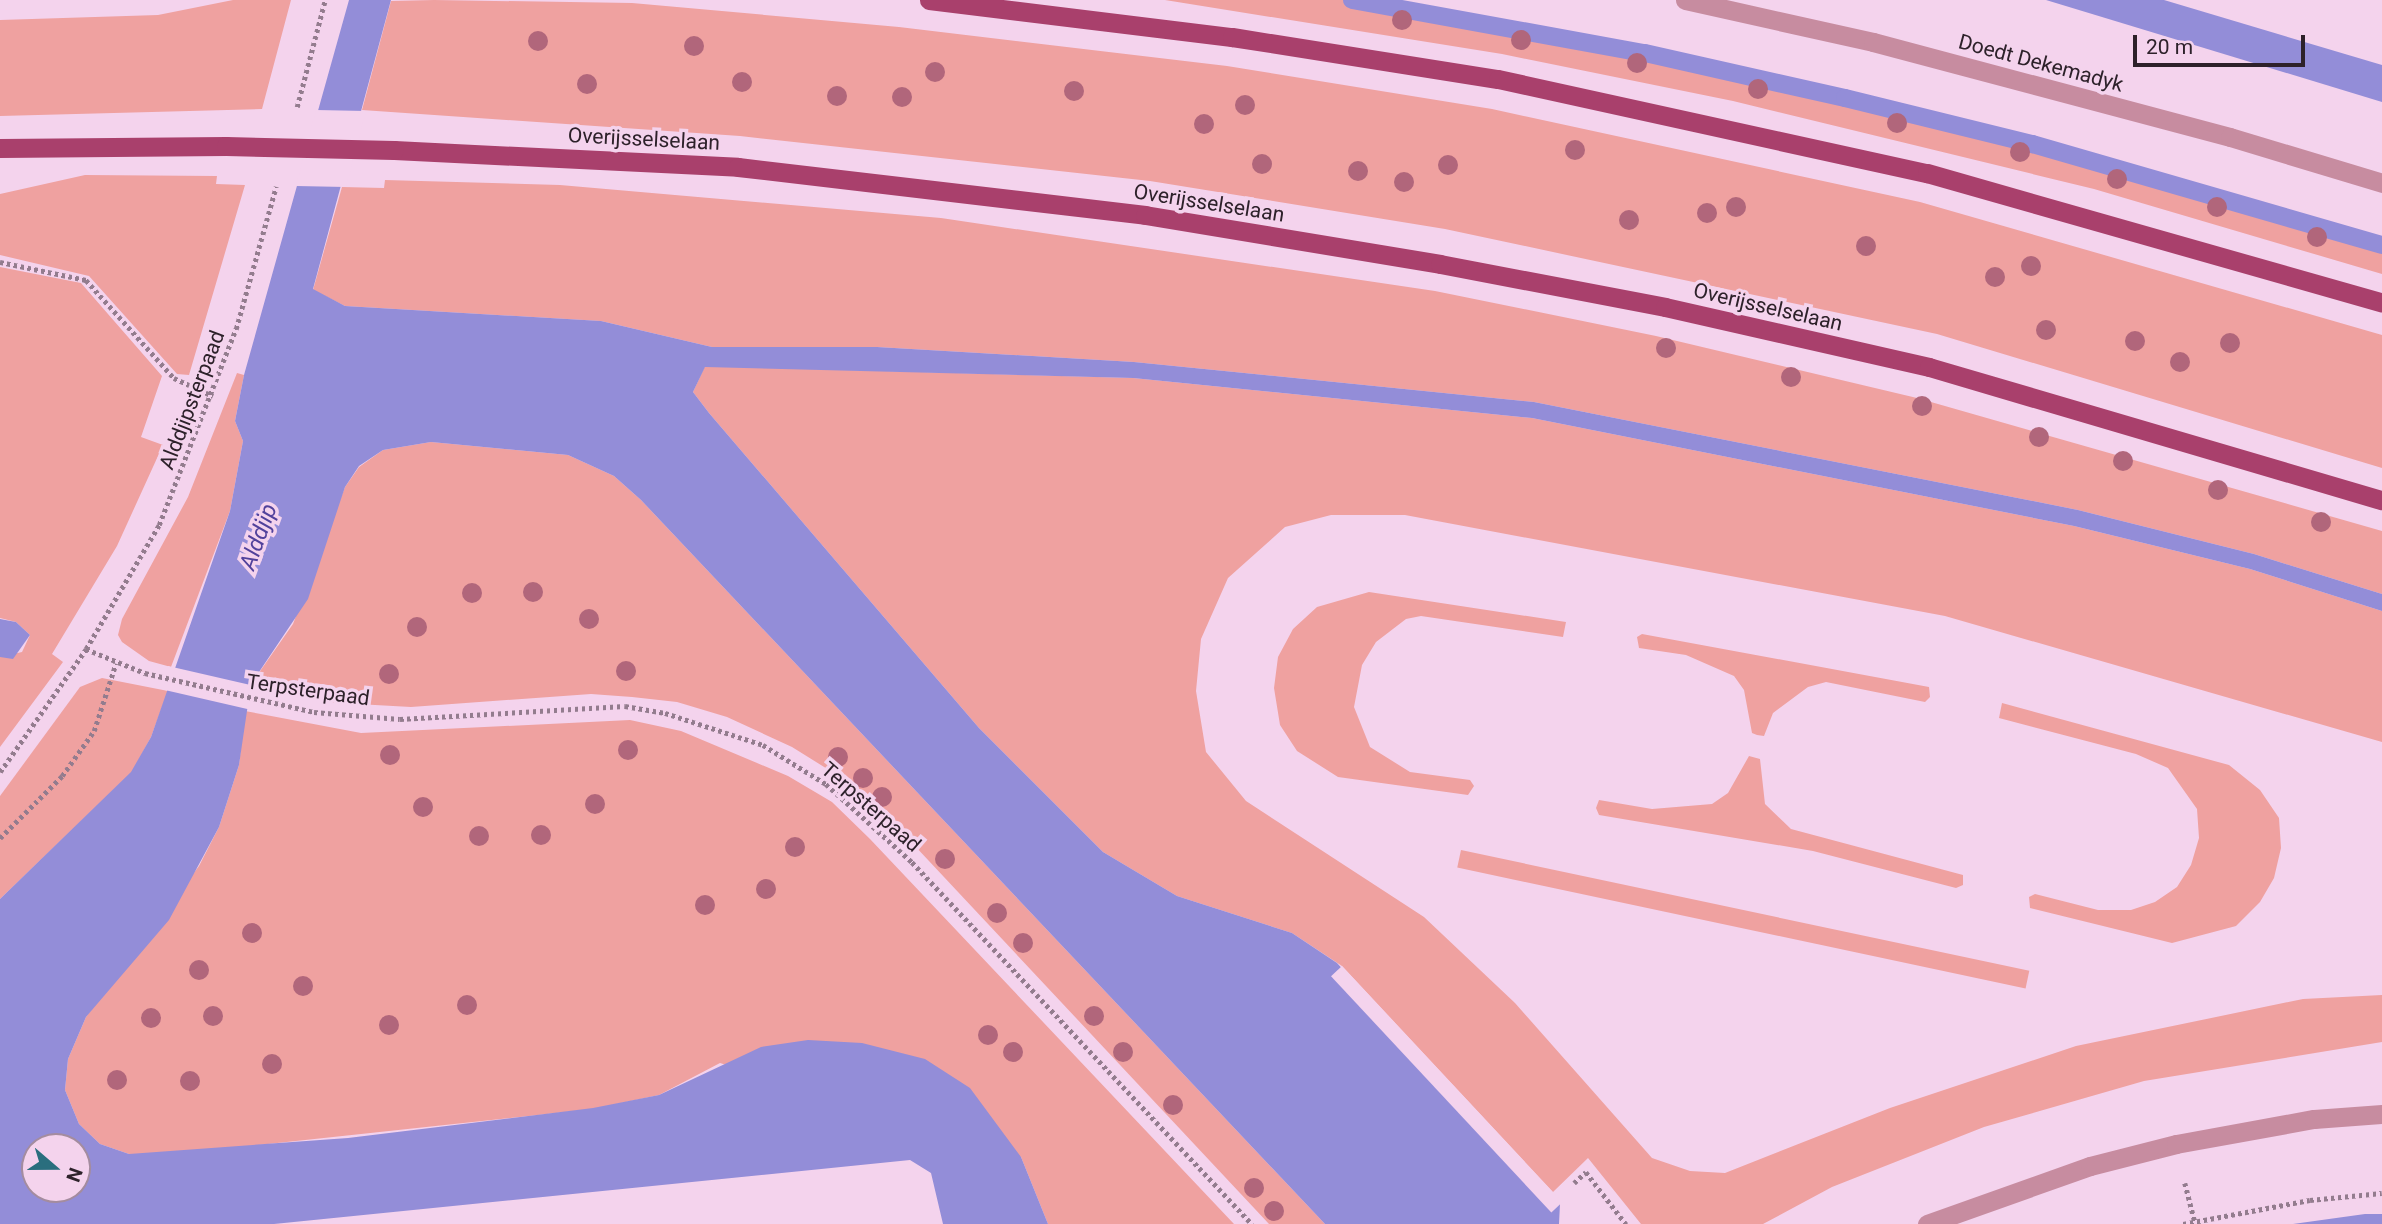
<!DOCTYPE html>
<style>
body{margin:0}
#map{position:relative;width:2382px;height:1224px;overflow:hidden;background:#f4d3ed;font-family:Roboto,sans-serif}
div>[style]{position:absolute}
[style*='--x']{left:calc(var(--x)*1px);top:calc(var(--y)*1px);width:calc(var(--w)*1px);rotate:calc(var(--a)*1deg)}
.green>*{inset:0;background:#efa1a0;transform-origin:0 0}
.water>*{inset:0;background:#938dd8}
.pier>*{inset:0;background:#f4d3ed;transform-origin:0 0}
.stream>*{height:18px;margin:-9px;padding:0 9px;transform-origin:9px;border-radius:9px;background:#938dd8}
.path>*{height:4.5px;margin-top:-2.25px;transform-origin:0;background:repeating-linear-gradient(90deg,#937c8e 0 3.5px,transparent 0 7px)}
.service>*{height:19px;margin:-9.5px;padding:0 9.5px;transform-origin:9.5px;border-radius:9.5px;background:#c78ca0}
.minor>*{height:19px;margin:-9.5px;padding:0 9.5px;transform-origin:9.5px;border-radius:9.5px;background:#c78ca0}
.primary>*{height:19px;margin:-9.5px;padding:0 9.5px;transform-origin:9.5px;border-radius:9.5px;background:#a9406c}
.primary-bridge>*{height:19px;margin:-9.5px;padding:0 9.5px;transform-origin:9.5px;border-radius:9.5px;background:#a9406c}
.trees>*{width:20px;height:20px;margin:-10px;border-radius:50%;background:#b1667b}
span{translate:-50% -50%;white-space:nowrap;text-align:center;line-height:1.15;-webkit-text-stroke:7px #f4d3ed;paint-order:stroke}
.street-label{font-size:21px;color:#2d212a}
.water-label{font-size:23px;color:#51419b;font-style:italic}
.north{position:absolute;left:21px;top:1133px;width:70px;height:70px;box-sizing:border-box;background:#f4d3ed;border:2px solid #a48c9f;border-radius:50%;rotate:110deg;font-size:19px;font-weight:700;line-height:28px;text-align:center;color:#2d212a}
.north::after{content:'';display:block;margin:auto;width:24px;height:32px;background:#2a6e7e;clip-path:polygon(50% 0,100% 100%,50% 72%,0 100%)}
.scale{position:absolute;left:2133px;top:35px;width:172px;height:32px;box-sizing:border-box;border:4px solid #2d212a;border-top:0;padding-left:9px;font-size:21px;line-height:24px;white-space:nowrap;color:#2d212a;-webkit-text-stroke:5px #f4d3ed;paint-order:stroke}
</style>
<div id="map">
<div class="green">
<i style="clip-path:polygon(233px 0,291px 0,262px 109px,0 116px,0 20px,158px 15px)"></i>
<i style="clip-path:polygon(434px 0,632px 3px,899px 27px,1227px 66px,1492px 109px,1920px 202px,2382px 335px,2382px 468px,1937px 334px,1445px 229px,1150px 181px,740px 136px,362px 110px,391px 1px)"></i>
<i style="clip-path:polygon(1165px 0,1382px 0,1579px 33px,2065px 146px,2382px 241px,2382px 274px,2094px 189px,1733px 101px,1502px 54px)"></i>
<i style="clip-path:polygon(85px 175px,217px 176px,216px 184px,245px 185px,189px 375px,177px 374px,89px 276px,0 255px,0 194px)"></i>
<i style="clip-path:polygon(385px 180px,560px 185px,941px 218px,1435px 291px,1656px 336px,1917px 398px,2382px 531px,2382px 594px,2254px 554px,2078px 510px,1534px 402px,1134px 362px,877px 347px,712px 347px,601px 321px,345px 306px,313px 290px,342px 187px,384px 188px)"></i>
<i style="clip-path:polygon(0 267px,81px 283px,162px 376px,141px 437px,163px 445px,117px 546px,52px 654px,63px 662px,0 747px,0 657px,22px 652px,30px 635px,16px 622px,0 618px)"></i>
<i style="clip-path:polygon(705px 366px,1133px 378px,1532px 418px,2074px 526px,2250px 569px,2382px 611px,2382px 742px,1945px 616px,1405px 515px,1331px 515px,1285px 527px,1228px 578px,1201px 639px,1196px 691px,1206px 752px,1246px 801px,1424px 917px,1515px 1003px,1652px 1158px,1690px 1171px,1725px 1173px,1890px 1108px,2076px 1046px,2303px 999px,2382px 995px,2382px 1042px,2144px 1081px,1984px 1127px,1832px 1187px,1763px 1224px,1641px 1224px,1588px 1158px,1553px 1192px,1342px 966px,1292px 933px,1177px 896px,1103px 852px,979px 728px,709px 413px,693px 392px)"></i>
<i style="clip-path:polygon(237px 373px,244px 375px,235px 421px,243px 441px,230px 511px,171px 667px,149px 661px,122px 642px,118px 635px,122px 619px,188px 497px)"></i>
<i style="clip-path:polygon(431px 442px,568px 455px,614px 476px,641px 500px,1325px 1224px,1269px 1224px,884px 813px,845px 780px,792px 747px,727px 717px,677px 702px,632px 697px,591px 694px,411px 707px,321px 702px,251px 684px,293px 624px,345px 487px,359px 467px,383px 450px)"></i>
<i style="clip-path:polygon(1369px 592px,1566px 622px,1563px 637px,1421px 616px,1406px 619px,1376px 642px,1362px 665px,1354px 707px,1370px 747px,1410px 772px,1470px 780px,1474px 786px,1468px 795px,1338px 777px,1297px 751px,1280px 725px,1274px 688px,1278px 657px,1293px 629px,1317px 607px)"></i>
<i style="clip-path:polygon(1642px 634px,1929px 687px,1930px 697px,1925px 702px,1826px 682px,1808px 687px,1773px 713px,1764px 736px,1757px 735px,1752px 733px,1744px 690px,1734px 676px,1686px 655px,1639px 648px,1637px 637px)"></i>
<i style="clip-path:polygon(102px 678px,168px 691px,151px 737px,132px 772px,0 899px,0 796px,80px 687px)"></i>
<i style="clip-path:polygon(2002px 703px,2229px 765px,2260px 790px,2279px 818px,2281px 848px,2274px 878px,2260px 902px,2236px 926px,2172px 943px,2030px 908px,2029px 897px,2035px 894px,2098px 910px,2131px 910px,2155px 902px,2177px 887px,2191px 865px,2199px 838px,2197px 809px,2168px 768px,2136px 754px,1999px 718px)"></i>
<i style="clip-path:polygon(245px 711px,361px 733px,630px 720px,681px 731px,788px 776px,832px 802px,870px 839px,1234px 1224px,1048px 1224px,1021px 1157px,720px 1063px,659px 1095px,593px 1109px,166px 1155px,129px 1154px,100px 1144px,79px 1124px,65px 1090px,68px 1059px,86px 1017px,199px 866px,219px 827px,239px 765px)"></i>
<i style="clip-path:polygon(1749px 756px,1760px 759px,1765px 804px,1791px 829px,1963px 875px,1963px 885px,1956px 888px,1813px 851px,1599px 815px,1596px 808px,1599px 800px,1652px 809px,1712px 804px,1728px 793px)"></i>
<i style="left:1461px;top:850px;width:581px;height:18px;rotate:12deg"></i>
</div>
<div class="water">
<i style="clip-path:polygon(evenodd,349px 0,391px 0,313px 289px,345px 306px,601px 321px,712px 347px,877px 347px,1134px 362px,1534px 402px,2078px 510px,2254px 554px,2382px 594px,2382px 611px,2250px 569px,2074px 526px,1532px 418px,1133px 378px,705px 367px,693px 392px,709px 413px,979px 728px,1103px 852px,1177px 896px,1292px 933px,1337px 963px,1560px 1204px,1559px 1224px,1325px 1224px,641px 500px,614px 476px,568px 455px,431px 442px,383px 450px,359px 466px,345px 487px,308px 599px,251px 684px,239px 765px,219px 827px,169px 920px,86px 1017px,68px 1059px,65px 1090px,79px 1124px,100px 1144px,129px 1154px,348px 1138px,593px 1108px,659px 1095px,761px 1047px,808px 1040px,862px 1043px,925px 1059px,970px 1088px,1021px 1157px,1048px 1224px,943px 1224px,931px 1173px,910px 1160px,274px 1224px,0 1224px,0 899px,131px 772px,151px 737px,230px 511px,243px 441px,235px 421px,244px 375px,349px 0,35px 1147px,77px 1147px,77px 1189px,35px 1189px,35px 1147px)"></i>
<i style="clip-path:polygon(2046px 0,2164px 0,2382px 65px,2382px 102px)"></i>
<i style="clip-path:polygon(0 619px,16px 622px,30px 635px,13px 659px,0 657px)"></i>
<i style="clip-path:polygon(2365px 1214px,2382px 1214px,2382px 1224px,2293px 1224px)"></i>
</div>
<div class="pier">
<i style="clip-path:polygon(316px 110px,366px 111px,346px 187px,296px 186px)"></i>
<i style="left:168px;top:666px;width:88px;height:24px;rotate:13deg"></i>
<i style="left:1342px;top:966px;width:323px;height:15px;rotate:47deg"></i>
</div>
<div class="stream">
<i style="--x:1352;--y:0;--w:298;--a:10.3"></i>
<i style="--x:1645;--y:53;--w:205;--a:12.7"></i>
<i style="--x:1845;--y:98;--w:193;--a:13.8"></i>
<i style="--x:2032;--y:144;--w:364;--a:16.1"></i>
</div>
<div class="path">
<i style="--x:297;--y:107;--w:111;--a:-75.3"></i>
<i style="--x:0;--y:262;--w:88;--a:11.8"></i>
<i style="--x:86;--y:280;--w:132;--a:48.1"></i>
<i style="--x:174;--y:378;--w:43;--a:24.8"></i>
<i style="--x:86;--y:649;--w:64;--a:22.1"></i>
<i style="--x:145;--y:673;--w:173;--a:13"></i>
<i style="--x:314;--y:712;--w:86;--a:4.7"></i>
<i style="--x:400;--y:719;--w:225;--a:-3.3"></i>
<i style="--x:625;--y:706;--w:41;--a:9.9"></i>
<i style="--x:665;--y:713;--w:103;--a:18.1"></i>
<i style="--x:763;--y:745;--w:74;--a:31.8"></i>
<i style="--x:826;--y:784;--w:116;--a:42.2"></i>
<i style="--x:912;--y:862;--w:497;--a:46.8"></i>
<i style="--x:0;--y:772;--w:150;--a:-55"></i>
<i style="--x:86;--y:649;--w:144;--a:-59.5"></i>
<i style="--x:159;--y:525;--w:211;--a:-68.6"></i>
<i style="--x:236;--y:329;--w:148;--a:-74.3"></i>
<i style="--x:0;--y:838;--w:88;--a:-45"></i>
<i style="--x:62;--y:776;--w:55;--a:-54.6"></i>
<i style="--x:94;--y:731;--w:71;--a:-72.1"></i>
<i style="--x:1574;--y:1183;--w:16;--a:-43"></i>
<i style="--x:1586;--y:1172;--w:66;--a:52.4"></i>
<i style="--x:2185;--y:1183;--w:40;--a:75.6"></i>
<i style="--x:2183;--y:1224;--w:129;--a:-10.7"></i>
<i style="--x:2310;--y:1200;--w:72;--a:-5.6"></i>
</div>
<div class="service">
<i style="--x:1927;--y:1224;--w:173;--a:-19.6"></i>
<i style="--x:2090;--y:1166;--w:89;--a:-14.3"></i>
<i style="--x:2176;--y:1144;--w:140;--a:-10.3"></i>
<i style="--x:2314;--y:1119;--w:68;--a:-4.2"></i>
</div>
<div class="minor">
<i style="--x:1685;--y:0;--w:193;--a:12.6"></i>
<i style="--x:1873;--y:42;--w:369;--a:14.9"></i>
<i style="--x:2230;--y:137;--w:159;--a:16.8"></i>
</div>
<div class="primary">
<i style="--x:929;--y:0;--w:305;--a:7"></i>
<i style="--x:1232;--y:37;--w:269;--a:9"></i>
<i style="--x:1498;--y:79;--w:439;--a:12.4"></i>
<i style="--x:1927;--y:173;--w:473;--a:15.9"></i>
<i style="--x:0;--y:148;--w:226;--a:-0.5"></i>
<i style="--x:394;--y:150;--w:344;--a:2.8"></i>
<i style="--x:738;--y:167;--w:410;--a:6.7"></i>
<i style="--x:1145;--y:215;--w:299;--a:9.4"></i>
<i style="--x:1440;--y:264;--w:229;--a:10.8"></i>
<i style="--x:1665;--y:307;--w:271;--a:12.8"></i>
<i style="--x:1929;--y:367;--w:472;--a:16.4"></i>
</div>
<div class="primary-bridge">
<i style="--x:226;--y:146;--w:168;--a:1.4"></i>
</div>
<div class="trees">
<i style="left:1402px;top:20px"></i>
<i style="left:1521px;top:40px"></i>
<i style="left:538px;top:41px"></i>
<i style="left:694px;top:46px"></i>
<i style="left:1637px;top:63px"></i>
<i style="left:935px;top:72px"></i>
<i style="left:742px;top:82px"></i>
<i style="left:587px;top:84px"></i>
<i style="left:1758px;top:89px"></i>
<i style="left:1074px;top:91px"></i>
<i style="left:837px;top:96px"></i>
<i style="left:902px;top:97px"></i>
<i style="left:1245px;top:105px"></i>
<i style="left:1897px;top:123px"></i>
<i style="left:1204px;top:124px"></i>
<i style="left:1575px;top:150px"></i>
<i style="left:2020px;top:152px"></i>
<i style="left:1262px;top:164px"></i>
<i style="left:1448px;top:165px"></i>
<i style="left:1358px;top:171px"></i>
<i style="left:2117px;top:179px"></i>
<i style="left:1404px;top:182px"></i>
<i style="left:1736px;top:207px"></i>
<i style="left:2217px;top:207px"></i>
<i style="left:1707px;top:213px"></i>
<i style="left:1629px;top:220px"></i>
<i style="left:2317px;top:237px"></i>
<i style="left:1866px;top:246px"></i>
<i style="left:2031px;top:266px"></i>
<i style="left:1995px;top:277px"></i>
<i style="left:2046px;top:330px"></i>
<i style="left:2135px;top:341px"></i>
<i style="left:2230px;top:343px"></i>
<i style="left:1666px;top:348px"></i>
<i style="left:2180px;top:362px"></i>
<i style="left:1791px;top:377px"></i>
<i style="left:1922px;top:406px"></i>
<i style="left:2039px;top:437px"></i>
<i style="left:2123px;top:461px"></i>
<i style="left:2218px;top:490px"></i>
<i style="left:2321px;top:522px"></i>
<i style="left:533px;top:592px"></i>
<i style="left:472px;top:593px"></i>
<i style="left:589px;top:619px"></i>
<i style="left:417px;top:627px"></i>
<i style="left:626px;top:671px"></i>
<i style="left:389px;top:674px"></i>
<i style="left:628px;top:750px"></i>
<i style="left:390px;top:755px"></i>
<i style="left:838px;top:757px"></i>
<i style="left:863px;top:778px"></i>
<i style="left:882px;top:797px"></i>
<i style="left:595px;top:804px"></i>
<i style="left:423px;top:807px"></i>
<i style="left:541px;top:835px"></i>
<i style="left:479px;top:836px"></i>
<i style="left:795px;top:847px"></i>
<i style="left:945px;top:859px"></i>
<i style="left:766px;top:889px"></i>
<i style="left:705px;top:905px"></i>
<i style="left:997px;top:913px"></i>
<i style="left:252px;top:933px"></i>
<i style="left:1023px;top:943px"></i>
<i style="left:199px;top:970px"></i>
<i style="left:303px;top:986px"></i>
<i style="left:467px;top:1005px"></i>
<i style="left:213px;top:1016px"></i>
<i style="left:1094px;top:1016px"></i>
<i style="left:151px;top:1018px"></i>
<i style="left:389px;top:1025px"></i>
<i style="left:988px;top:1035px"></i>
<i style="left:1013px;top:1052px"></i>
<i style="left:1123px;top:1052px"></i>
<i style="left:272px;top:1064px"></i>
<i style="left:117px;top:1080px"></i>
<i style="left:190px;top:1081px"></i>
<i style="left:1173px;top:1105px"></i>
<i style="left:1254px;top:1188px"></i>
<i style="left:1274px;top:1211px"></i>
</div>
<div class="street-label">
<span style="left:2041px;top:63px;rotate:15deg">Doedt Dekemadyk</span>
<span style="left:644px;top:139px;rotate:3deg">Overijsselselaan</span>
<span style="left:1209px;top:203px;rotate:9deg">Overijsselselaan</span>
<span style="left:1768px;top:307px;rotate:13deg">Overijsselselaan</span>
<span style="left:192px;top:400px;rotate:-69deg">Alddjipsterpaad</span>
<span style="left:308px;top:690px;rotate:8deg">Terpsterpaad</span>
<span style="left:871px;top:807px;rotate:41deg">Terpsterpaad</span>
</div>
<div class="water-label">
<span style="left:259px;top:537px;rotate:-70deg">Alddjip</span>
</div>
<div class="north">N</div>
<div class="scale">20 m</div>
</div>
